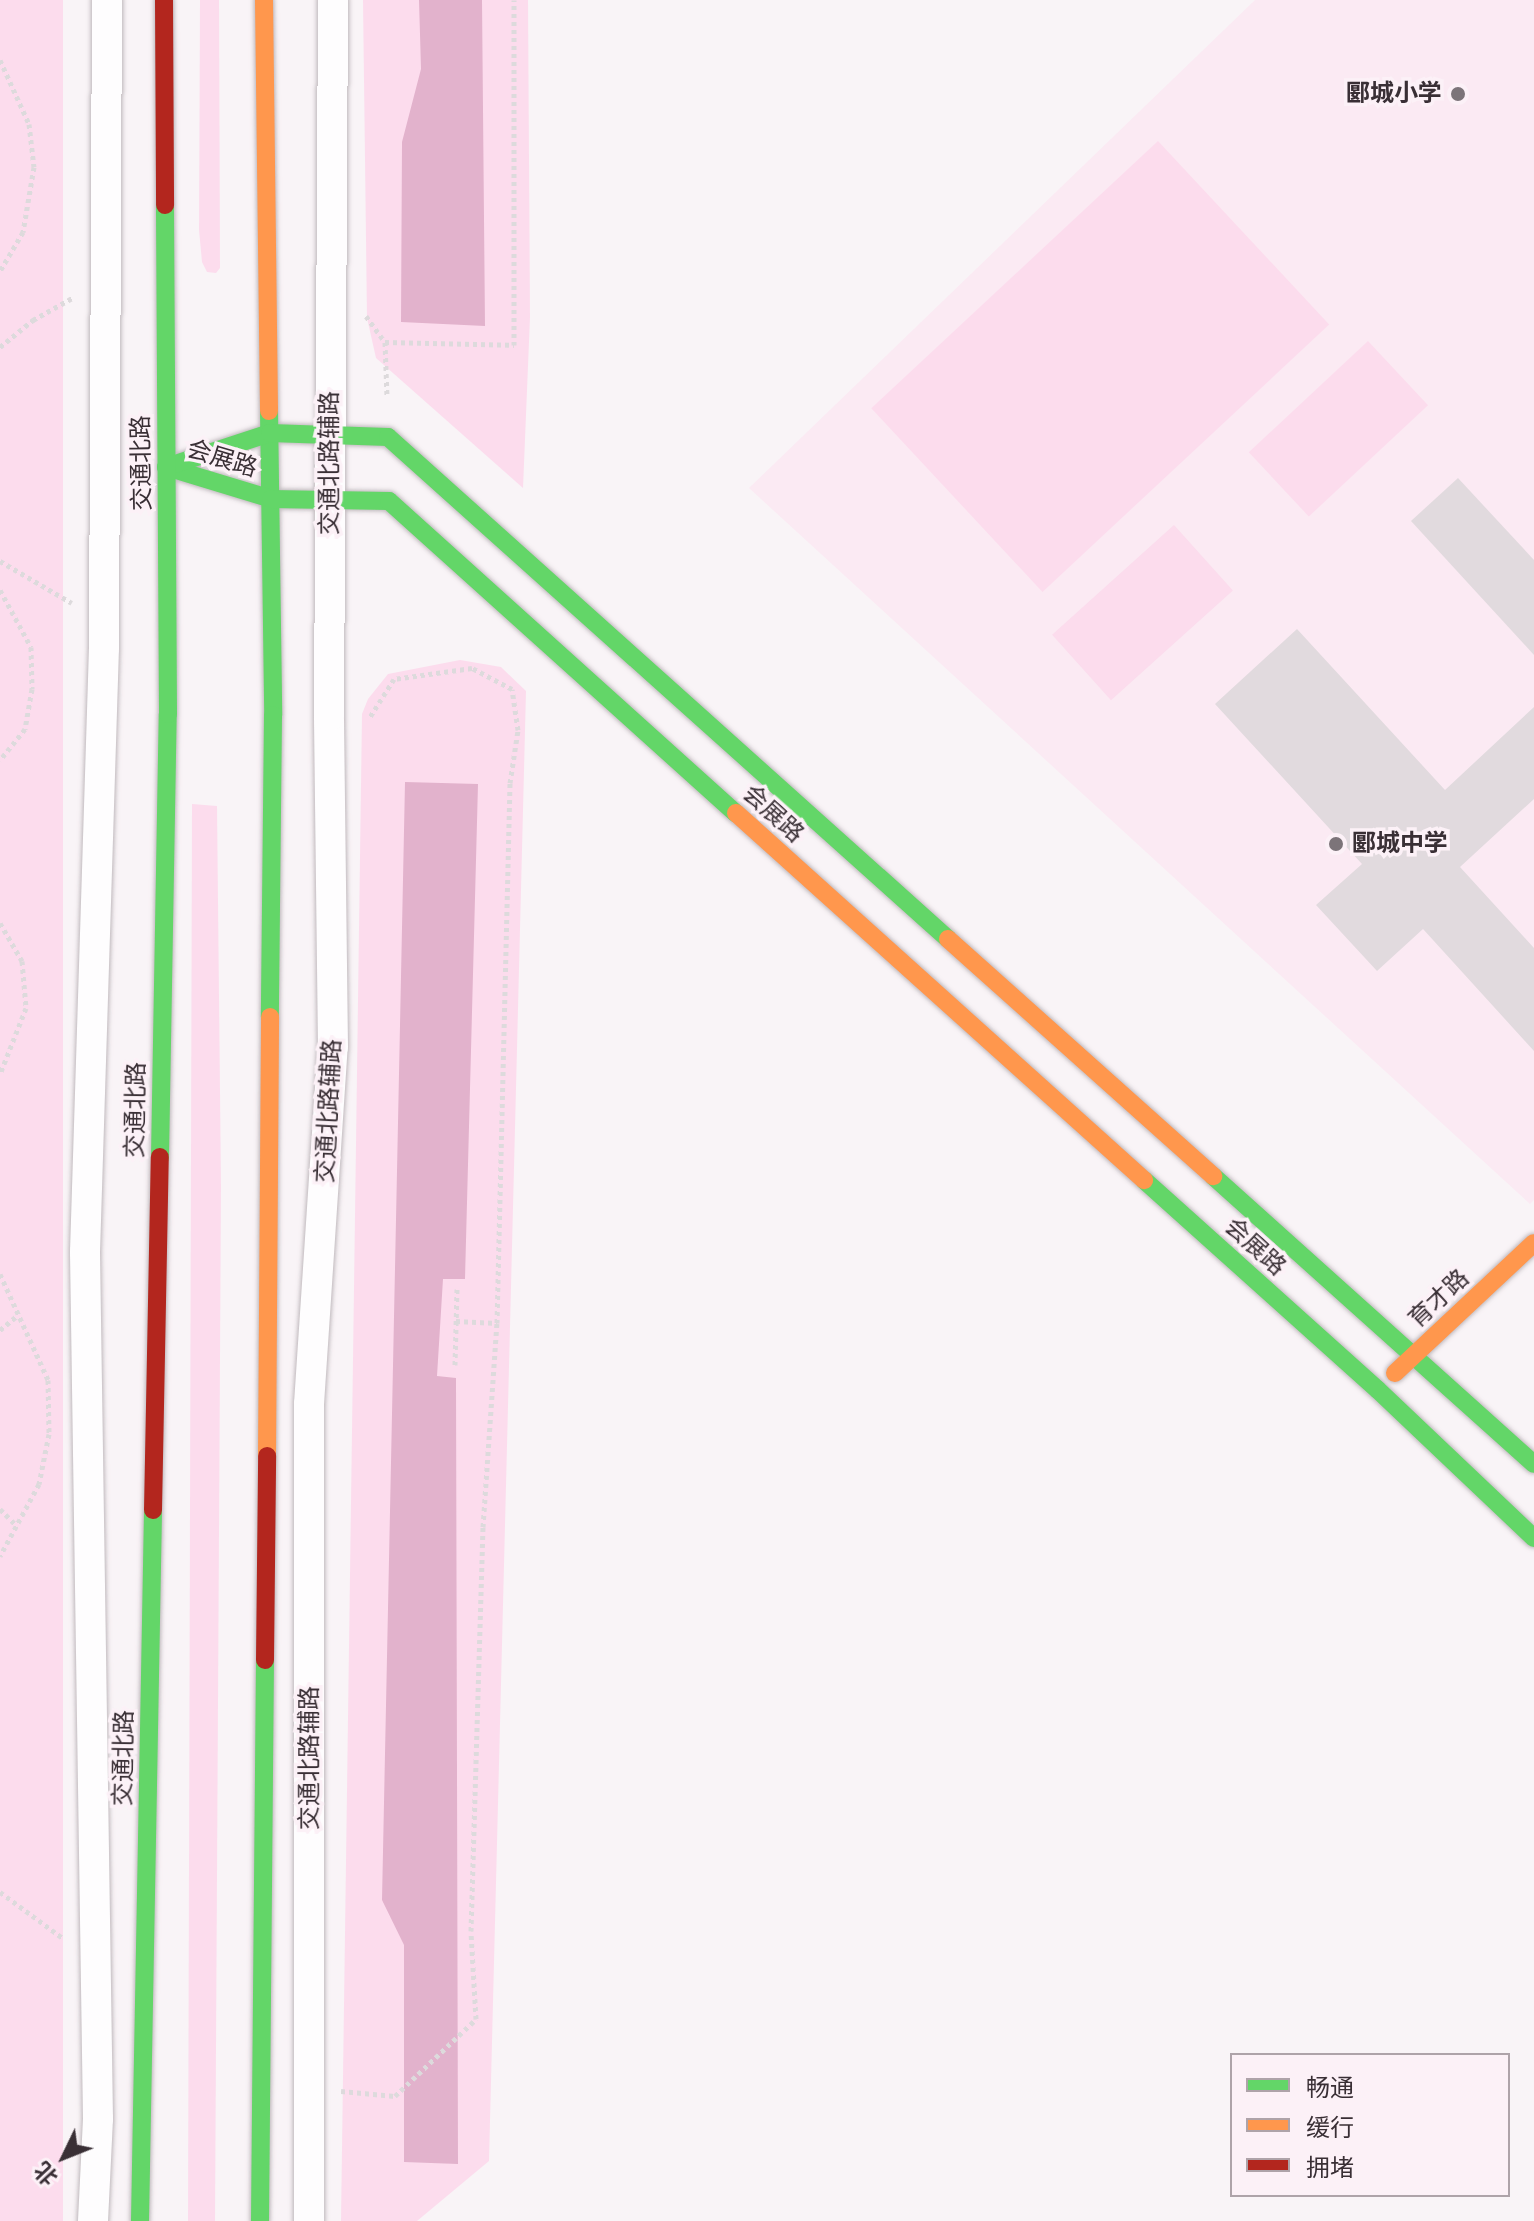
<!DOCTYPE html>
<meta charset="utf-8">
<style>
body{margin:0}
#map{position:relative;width:1534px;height:2221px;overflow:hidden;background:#f9f4f7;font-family:Roboto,"Noto Sans SC",sans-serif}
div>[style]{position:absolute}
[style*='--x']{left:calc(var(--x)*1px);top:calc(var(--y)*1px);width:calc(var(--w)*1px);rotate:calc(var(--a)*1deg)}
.built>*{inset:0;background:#fbeaf3}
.green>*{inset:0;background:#fcdced;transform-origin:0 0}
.water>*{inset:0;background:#e2b2cc}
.building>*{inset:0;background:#e1dade}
.path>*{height:5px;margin-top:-2.5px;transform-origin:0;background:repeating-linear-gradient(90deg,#dddadc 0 4px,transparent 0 8px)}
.roads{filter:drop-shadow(0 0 2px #c1babe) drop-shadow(0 0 2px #c1babe)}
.street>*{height:30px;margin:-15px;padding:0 15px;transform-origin:15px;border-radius:15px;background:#fefdfe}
.fast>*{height:18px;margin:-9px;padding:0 9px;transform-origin:9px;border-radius:9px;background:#63d668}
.slow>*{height:18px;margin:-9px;padding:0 9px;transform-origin:9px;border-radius:9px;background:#ff974d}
.jam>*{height:18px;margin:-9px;padding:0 9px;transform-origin:9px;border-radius:9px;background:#b3261e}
.dots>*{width:22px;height:22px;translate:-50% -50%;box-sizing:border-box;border:4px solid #fcf1f7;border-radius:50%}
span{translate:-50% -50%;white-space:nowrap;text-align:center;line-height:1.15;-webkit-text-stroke:7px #fcf1f7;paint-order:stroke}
.poi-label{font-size:24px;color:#392f35;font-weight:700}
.right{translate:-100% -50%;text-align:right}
.left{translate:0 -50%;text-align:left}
.street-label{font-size:24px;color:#392f35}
.legend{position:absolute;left:1230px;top:2053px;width:280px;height:144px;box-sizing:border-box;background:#fcf1f7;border:2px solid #aea3a9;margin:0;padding:10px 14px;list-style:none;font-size:24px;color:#392f35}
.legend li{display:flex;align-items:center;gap:16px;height:40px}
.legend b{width:40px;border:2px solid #aea3a9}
.north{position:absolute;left:24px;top:2117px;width:80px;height:80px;-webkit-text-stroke:6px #fcf1f7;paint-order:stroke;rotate:227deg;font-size:22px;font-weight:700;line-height:32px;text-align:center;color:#392f35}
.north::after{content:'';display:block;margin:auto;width:28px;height:36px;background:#392f35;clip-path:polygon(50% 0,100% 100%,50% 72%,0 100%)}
</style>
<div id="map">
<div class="built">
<i style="clip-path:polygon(1255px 0,1534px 0,1534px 1200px,1530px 1204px,749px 488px)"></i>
</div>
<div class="green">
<i style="left:0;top:0;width:63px;height:2221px"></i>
<i style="clip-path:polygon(200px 0,219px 0,220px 268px,216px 273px,207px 272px,202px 262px,199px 230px)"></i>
<i style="clip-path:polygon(363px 0,528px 0,530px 317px,523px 488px,376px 358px,367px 318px)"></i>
<i style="left:1158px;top:141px;width:251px;height:392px;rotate:47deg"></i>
<i style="left:1368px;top:341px;width:88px;height:163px;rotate:47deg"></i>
<i style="left:1174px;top:525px;width:88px;height:164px;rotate:48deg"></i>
<i style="clip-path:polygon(460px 660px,501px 667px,526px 691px,489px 2161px,417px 2221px,341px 2221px,362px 714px,368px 699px,388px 674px)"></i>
<i style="clip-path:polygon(192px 804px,217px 806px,221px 1186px,215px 2221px,188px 2221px)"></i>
</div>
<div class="water">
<i style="clip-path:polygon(419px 0,482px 0,485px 326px,401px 322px,402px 142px,421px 69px)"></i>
<i style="clip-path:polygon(405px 782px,478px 784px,465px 1279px,443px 1279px,437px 1376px,456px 1378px,458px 2164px,404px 2162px,404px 1945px,382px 1900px)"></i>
</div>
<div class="building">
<i style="clip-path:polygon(1458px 478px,1534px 560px,1534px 655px,1411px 521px)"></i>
<i style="clip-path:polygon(1297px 629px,1445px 790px,1534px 707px,1534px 799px,1460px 867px,1534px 948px,1534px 1051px,1423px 929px,1377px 971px,1316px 905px,1362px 864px,1215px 704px)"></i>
</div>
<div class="path">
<i style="--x:0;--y:60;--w:70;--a:65.6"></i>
<i style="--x:29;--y:124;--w:43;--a:83.4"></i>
<i style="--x:34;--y:167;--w:66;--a:99.6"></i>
<i style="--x:23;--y:232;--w:45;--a:120.5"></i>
<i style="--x:366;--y:316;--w:32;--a:54"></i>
<i style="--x:385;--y:342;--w:129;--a:1.3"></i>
<i style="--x:514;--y:345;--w:345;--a:-90"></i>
<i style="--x:385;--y:342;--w:54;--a:87.9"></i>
<i style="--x:0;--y:347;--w:43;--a:-39.3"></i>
<i style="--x:33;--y:320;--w:47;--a:-29.3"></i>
<i style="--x:0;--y:561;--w:83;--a:30.3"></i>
<i style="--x:0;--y:590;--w:65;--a:61.5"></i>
<i style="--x:31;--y:647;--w:42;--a:88.6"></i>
<i style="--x:32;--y:689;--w:41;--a:99.9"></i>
<i style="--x:25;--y:729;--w:40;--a:129"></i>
<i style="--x:0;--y:923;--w:44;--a:59.9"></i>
<i style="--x:22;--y:961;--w:47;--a:85.1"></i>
<i style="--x:26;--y:1008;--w:71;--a:111.5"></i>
<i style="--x:0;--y:1274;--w:116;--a:65.6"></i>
<i style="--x:48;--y:1380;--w:54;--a:88.9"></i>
<i style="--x:49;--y:1434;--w:51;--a:101.3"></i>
<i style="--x:39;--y:1484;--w:82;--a:118.4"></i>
<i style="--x:456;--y:1321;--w:41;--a:2.8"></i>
<i style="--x:0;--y:1330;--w:23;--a:-40"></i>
<i style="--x:455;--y:1365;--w:76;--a:-88.5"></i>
<i style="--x:0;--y:1509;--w:24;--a:45"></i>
<i style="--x:0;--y:1892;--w:79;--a:36.3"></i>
<i style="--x:341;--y:2091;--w:54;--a:5.3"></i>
<i style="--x:395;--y:2096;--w:112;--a:-43.5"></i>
<i style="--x:476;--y:2019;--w:88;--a:-93.3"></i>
<i style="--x:471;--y:1931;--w:404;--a:-88.3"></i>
<i style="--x:483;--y:1527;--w:204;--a:-86.1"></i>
<i style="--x:497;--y:1323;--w:540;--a:-88.62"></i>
<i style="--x:510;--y:783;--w:54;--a:-81.4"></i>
<i style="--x:518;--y:730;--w:41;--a:-98.3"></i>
<i style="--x:512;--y:689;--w:45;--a:-152.3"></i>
<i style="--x:472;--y:668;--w:79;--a:172"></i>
<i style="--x:394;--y:679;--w:45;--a:122.3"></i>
</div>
<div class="roads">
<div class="street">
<i style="--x:93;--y:2221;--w:102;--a:-87.2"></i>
<i style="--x:98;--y:2119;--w:867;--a:-90.86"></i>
<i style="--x:85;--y:1252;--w:603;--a:-88.2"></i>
<i style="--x:104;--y:649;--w:649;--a:-89.74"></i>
<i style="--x:309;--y:2221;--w:817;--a:-90"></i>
<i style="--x:309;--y:1404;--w:358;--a:-86.2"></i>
<i style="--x:333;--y:1047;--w:331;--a:-90.7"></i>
<i style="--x:329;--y:716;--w:716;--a:-89.68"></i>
</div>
<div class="fast">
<i style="--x:269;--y:411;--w:304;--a:89.2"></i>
<i style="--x:273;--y:715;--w:302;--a:90.6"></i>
<i style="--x:166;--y:467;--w:110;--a:16.9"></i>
<i style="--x:271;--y:499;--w:118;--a:1"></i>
<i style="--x:389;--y:501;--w:467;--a:42"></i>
<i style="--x:166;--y:467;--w:109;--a:-18.1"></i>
<i style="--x:270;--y:433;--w:118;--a:1.9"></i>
<i style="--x:388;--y:437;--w:752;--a:41.87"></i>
<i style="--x:160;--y:1157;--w:443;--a:-89"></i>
<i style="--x:168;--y:714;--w:509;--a:-90.34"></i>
<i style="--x:1213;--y:1176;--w:431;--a:41.9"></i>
<i style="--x:1144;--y:1180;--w:314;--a:41.9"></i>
<i style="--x:1378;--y:1390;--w:215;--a:43.5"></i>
<i style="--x:140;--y:2221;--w:711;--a:-88.95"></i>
<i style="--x:260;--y:2221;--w:561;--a:-89.49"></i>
</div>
<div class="slow">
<i style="--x:264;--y:0;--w:411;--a:89.3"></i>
<i style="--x:736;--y:813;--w:549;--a:41.97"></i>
<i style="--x:948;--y:939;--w:356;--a:41.8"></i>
<i style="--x:1395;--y:1373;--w:190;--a:-43.1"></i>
<i style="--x:267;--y:1456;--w:439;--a:-89.6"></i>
</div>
<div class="jam">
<i style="--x:164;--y:0;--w:205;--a:89.7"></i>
<i style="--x:153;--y:1510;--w:353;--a:-88.9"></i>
<i style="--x:265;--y:1660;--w:204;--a:-89.4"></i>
</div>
</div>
<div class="dots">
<i style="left:1458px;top:94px;background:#7c7479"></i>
<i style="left:1336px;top:844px;background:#7c7479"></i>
</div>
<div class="poi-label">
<span class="right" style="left:1442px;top:94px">郾城小学</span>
<span class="left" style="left:1352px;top:844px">郾城中学</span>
</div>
<div class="street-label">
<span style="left:222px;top:459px;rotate:17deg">会展路</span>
<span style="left:142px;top:463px;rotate:-91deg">交通北路</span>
<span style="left:330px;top:463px;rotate:-90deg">交通北路辅路</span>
<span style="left:773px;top:814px;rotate:42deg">会展路</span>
<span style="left:136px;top:1110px;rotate:-89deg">交通北路</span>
<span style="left:329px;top:1111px;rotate:-87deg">交通北路辅路</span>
<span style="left:1255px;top:1247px;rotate:42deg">会展路</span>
<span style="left:1439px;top:1299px;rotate:-43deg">育才路</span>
<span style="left:124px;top:1758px;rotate:-89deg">交通北路</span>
<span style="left:310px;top:1758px;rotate:-90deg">交通北路辅路</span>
</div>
<ul class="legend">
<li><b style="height:10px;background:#63d668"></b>畅通</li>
<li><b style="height:10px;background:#ff974d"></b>缓行</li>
<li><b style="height:10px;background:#b3261e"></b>拥堵</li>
</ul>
<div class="north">北</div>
</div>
